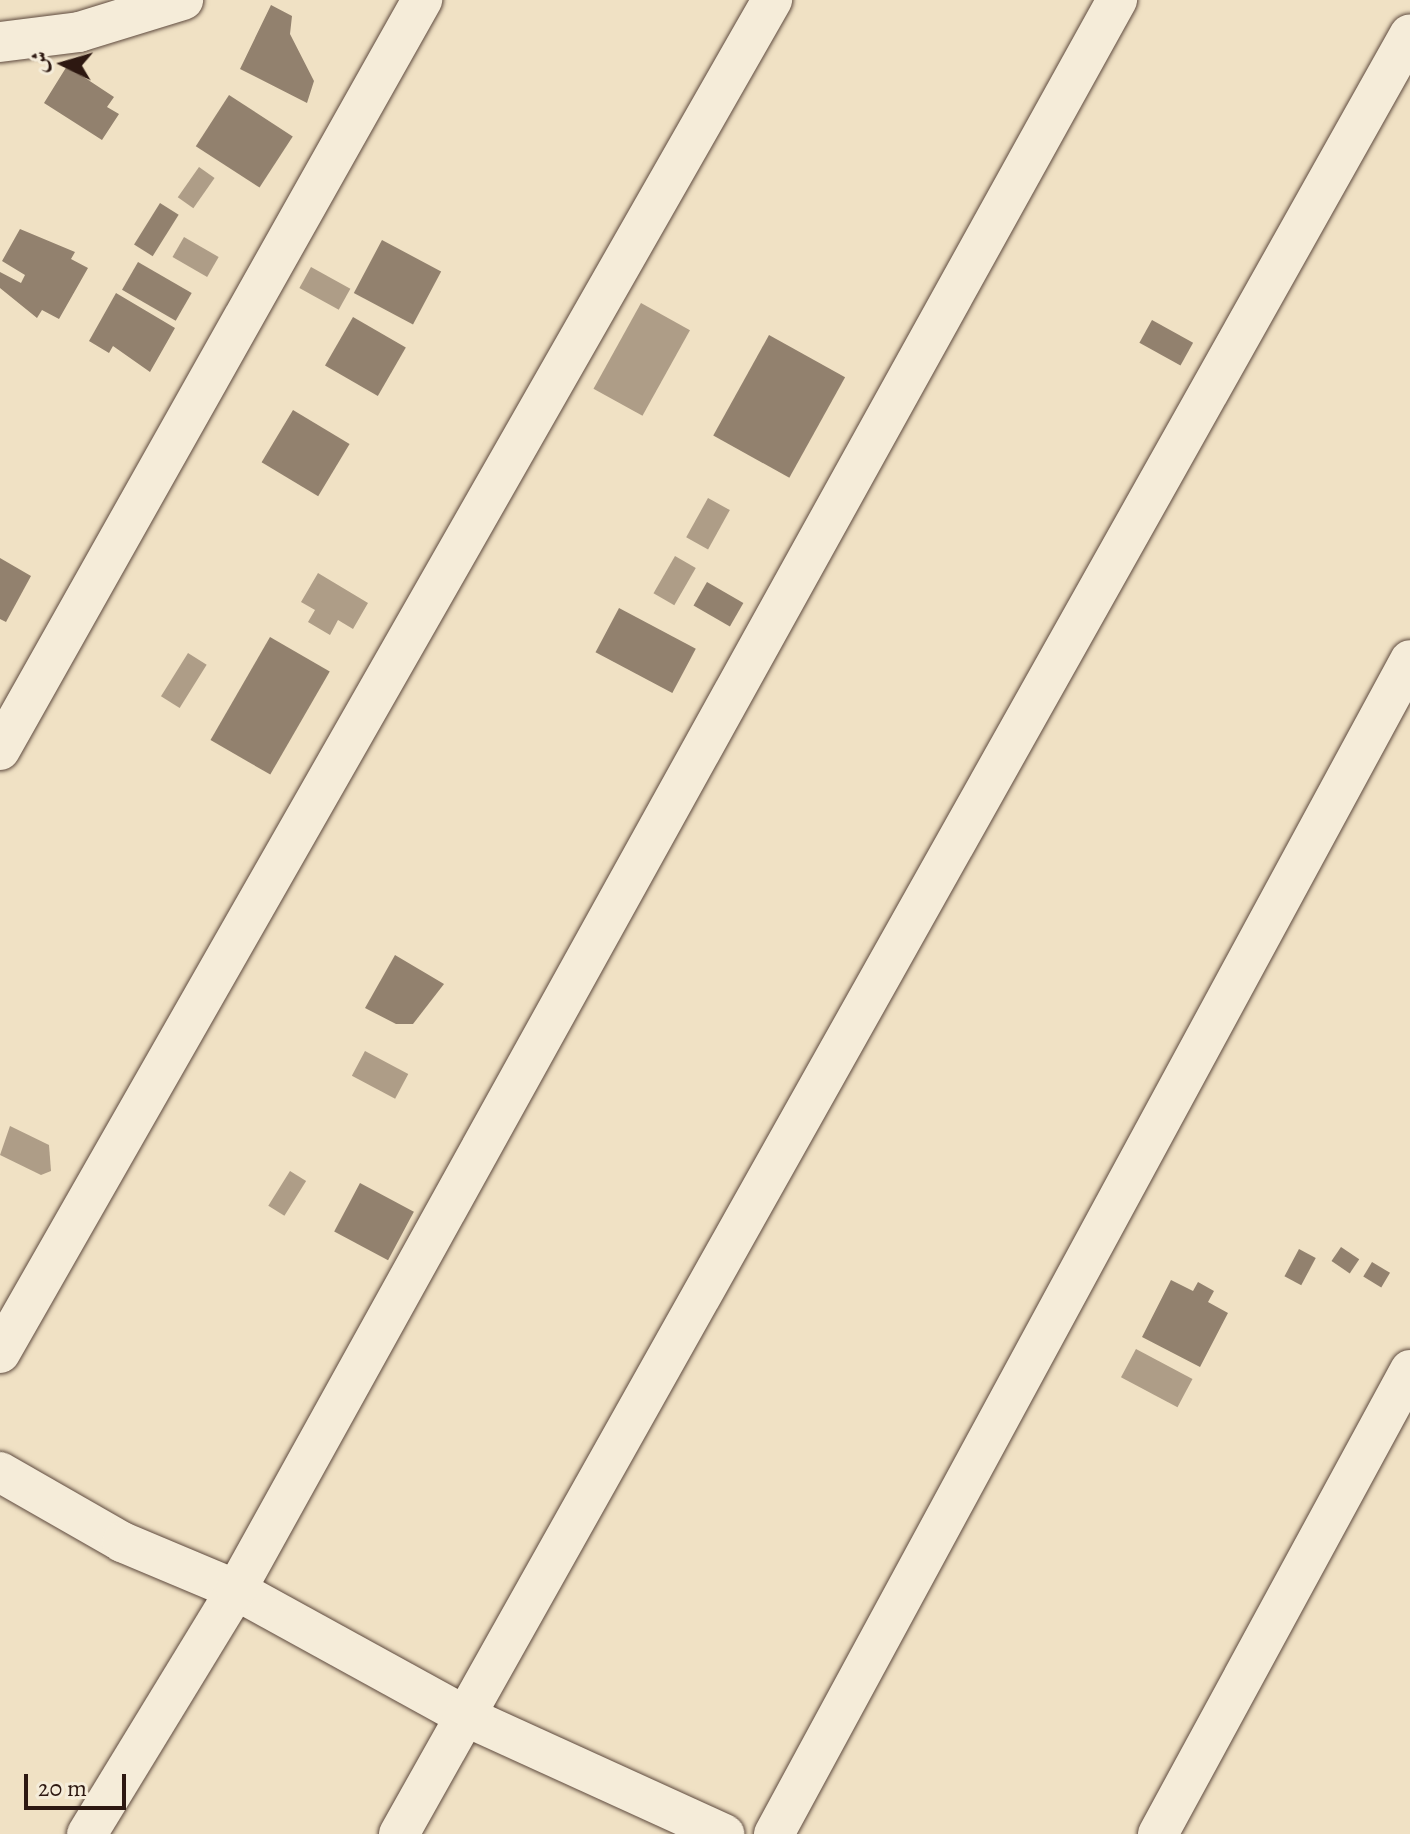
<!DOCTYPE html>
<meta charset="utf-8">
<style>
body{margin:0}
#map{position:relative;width:1410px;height:1834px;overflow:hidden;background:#f0e1c4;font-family:Alegreya,Amiri,serif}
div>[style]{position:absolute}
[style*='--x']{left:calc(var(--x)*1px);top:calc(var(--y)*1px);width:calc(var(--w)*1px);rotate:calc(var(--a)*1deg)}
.water>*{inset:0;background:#ae9d87;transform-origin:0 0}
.building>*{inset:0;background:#92816e;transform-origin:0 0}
.roads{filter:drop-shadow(0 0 2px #5e4a3e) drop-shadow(0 0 2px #5e4a3e)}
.minor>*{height:40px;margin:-20px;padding:0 20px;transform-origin:20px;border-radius:20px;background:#f5ecd9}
span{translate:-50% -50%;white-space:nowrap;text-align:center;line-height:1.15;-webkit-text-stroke:6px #f5ecd9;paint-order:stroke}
.north{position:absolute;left:24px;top:24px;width:80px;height:80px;-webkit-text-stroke:6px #f5ecd9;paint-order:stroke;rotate:275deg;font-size:22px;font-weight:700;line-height:32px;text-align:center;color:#2d1811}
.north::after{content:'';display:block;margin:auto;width:28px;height:36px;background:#2d1811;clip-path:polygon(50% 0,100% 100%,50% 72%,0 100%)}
.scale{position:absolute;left:24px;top:1774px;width:102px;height:36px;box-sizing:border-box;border:4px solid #2d1811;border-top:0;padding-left:10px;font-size:24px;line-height:28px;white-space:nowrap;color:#2d1811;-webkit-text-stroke:6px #f5ecd9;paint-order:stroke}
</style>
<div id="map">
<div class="water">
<i style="left:199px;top:167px;width:19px;height:37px;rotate:35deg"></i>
<i style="left:184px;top:237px;width:40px;height:23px;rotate:30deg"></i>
<i style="left:311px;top:267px;width:45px;height:24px;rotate:29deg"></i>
<i style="left:641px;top:303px;width:56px;height:98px;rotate:29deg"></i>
<i style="left:708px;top:498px;width:25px;height:45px;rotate:29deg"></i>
<i style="left:675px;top:556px;width:24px;height:43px;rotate:30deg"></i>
<i style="clip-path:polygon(318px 573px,368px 603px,353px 629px,338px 620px,330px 635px,308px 622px,315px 610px,301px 602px)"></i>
<i style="left:188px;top:653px;width:22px;height:51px;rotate:32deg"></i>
<i style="left:365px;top:1051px;width:49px;height:28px;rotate:28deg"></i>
<i style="clip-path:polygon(10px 1126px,49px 1145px,51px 1171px,41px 1175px,0 1155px)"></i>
<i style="left:290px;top:1171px;width:19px;height:41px;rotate:32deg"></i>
<i style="left:1136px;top:1349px;width:64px;height:32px;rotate:28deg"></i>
</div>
<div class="building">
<i style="clip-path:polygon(271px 5px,292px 16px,290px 34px,314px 81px,307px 103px,240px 69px)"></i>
<i style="clip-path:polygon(67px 66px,114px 97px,107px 107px,119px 114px,102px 140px,44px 103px)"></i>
<i style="left:229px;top:95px;width:76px;height:61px;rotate:33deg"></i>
<i style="left:160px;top:203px;width:22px;height:49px;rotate:32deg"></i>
<i style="clip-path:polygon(20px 229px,75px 252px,71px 259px,88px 268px,59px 319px,42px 310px,37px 318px,0 288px,0 272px,21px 283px,25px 275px,2px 261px)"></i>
<i style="left:382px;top:240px;width:67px;height:60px;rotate:28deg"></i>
<i style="left:138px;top:262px;width:62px;height:32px;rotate:30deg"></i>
<i style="clip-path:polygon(116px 293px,175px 328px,150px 372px,113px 346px,109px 353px,89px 341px)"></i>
<i style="left:353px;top:317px;width:61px;height:56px;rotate:30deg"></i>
<i style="left:1152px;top:320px;width:47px;height:26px;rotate:29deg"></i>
<i style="left:769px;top:335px;width:87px;height:115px;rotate:29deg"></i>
<i style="left:293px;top:410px;width:66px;height:61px;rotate:31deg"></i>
<i style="clip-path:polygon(0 558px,31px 576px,6px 622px,0 619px)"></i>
<i style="left:707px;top:582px;width:42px;height:27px;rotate:30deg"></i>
<i style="left:619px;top:608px;width:87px;height:50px;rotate:28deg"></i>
<i style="left:270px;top:637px;width:69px;height:119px;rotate:30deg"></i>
<i style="clip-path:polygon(395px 955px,444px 984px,413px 1024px,396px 1024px,365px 1008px)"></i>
<i style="left:360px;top:1183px;width:61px;height:55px;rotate:28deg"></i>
<i style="left:1341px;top:1247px;width:22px;height:17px;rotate:34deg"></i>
<i style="left:1299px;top:1249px;width:19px;height:31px;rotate:28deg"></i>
<i style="left:1372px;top:1262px;width:21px;height:17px;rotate:31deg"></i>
<i style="clip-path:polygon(1171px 1280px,1193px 1291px,1198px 1282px,1214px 1291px,1208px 1302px,1228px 1313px,1200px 1367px,1142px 1337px)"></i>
</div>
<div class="roads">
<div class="minor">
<i style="--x:0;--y:42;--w:80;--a:-7.2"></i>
<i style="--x:79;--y:32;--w:109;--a:-17.1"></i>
<i style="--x:0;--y:750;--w:861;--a:-60.63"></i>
<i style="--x:0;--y:1353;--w:1558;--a:-60.29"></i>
<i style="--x:0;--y:1472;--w:141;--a:29.8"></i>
<i style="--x:122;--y:1542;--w:124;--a:22.8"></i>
<i style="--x:236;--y:1590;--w:261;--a:28.8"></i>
<i style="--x:465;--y:1716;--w:285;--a:24.5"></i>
<i style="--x:87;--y:1834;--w:286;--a:-58.6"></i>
<i style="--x:236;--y:1590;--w:1818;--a:-61.01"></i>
<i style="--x:399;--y:1834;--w:2064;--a:-60.68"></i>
<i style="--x:774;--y:1834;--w:1335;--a:-61.55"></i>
<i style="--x:1158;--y:1834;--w:528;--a:-61.49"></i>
</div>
</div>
<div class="north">ش</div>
<div class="scale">20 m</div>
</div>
